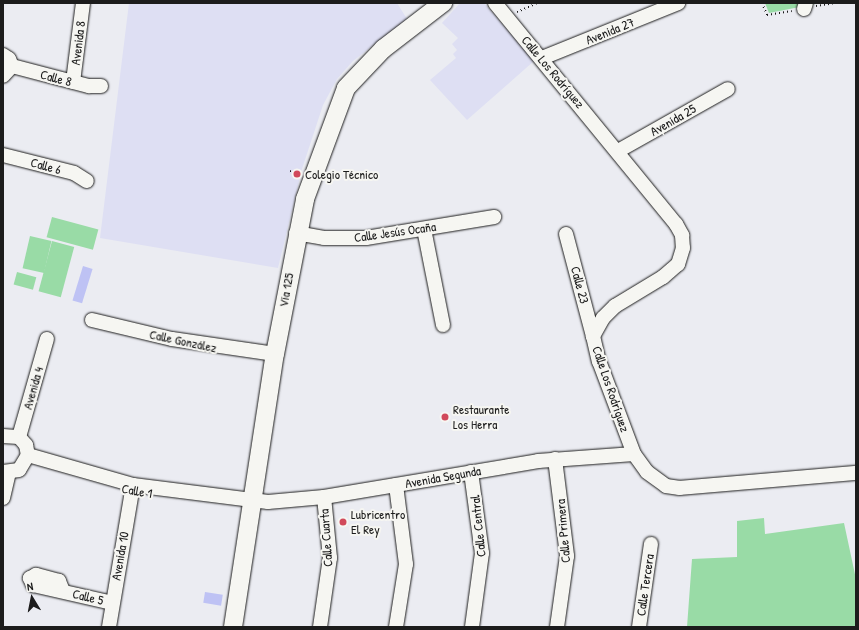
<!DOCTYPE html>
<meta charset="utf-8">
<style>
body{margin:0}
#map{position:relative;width:859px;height:630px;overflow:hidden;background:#ebecf2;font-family:"Patrick Hand",sans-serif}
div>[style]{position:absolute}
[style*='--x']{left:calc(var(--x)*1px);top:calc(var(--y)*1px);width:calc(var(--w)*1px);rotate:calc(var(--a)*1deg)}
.built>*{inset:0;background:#dedff3}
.green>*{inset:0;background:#99dba6;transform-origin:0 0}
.building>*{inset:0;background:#bec2f4;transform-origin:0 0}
.path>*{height:2px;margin-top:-1px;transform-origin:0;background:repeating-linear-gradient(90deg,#1c1c1c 0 1px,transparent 0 4px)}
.roads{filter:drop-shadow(0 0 1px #1c1c1c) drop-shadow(0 0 1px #1c1c1c)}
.minor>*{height:14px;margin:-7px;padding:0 7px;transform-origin:7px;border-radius:7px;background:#f6f6f2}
.major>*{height:18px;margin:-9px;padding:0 9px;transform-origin:9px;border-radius:9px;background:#f6f6f2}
.dots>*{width:11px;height:11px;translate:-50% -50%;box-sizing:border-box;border:2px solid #f6f6f2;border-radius:50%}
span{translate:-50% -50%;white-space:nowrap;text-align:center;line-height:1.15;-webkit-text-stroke:4px #f6f6f2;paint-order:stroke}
.street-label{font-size:13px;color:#1c1c1c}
.poi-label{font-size:13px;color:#1c1c1c}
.left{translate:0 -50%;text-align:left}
.frame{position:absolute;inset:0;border:4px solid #1c1c1c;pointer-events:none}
.north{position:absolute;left:12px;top:578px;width:40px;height:40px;-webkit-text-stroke:3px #f6f6f2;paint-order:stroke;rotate:350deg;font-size:11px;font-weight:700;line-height:16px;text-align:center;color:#1c1c1c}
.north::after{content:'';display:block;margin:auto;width:14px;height:18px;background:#1c1c1c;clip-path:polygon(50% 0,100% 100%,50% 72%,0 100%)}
</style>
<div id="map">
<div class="built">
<i style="clip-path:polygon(129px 3px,397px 3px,407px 19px,353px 61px,337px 79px,323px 105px,302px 169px,278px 268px,100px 238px)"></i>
<i style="clip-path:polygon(460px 3px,484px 3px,534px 61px,467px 120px,430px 80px,456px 58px,453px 54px,457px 50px,452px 44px,458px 38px,442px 23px)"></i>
</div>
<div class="green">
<i style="clip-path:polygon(765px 3px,820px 3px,769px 13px)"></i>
<i style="left:52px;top:217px;width:48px;height:21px;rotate:15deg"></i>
<i style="left:30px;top:236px;width:22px;height:33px;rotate:13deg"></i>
<i style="left:52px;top:241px;width:23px;height:52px;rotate:15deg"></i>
<i style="left:17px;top:272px;width:20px;height:13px;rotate:15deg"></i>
<i style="clip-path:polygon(764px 518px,765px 534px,844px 523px,856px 579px,856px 627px,687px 627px,692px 559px,737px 557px,737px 521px)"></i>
</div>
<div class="building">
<i style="left:83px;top:266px;width:10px;height:36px;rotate:17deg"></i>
<i style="left:205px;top:592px;width:18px;height:11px;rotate:9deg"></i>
</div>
<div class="path">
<i style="--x:762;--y:3;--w:13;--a:67"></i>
<i style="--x:767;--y:15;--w:25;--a:-9"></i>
<i style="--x:816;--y:6;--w:18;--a:-9"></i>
<i style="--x:517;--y:12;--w:22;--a:-24"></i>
<i style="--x:290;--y:171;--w:8;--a:23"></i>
</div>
<div class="roads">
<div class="minor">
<i style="--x:495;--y:3;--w:286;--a:50.7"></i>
<i style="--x:676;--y:224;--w:13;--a:61"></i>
<i style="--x:682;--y:235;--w:13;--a:86"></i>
<i style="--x:683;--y:248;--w:17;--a:107"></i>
<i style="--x:678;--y:264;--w:20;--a:139"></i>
<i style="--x:663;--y:277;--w:56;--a:148.9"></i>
<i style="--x:615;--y:306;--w:17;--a:135"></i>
<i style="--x:603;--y:318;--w:21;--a:119"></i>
<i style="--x:593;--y:336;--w:26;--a:77"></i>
<i style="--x:599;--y:361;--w:99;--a:69.4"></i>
<i style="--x:634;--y:454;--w:22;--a:54"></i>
<i style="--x:647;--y:472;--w:24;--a:36"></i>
<i style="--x:666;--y:486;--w:14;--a:8"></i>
<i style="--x:680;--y:488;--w:177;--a:-4.9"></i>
<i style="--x:804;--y:9;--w:6;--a:-72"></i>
<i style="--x:3;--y:55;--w:7;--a:34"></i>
<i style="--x:9;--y:59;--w:8;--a:67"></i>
<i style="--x:12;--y:66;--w:13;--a:132"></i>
<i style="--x:542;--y:58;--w:147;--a:-22"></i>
<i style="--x:12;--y:66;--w:80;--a:14.6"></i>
<i style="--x:89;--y:86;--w:12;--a:0"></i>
<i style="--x:73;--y:82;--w:80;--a:-82.8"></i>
<i style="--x:618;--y:151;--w:126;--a:-29.4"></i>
<i style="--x:3;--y:155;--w:73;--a:14.2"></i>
<i style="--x:74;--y:173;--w:15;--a:32"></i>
<i style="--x:424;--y:229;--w:98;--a:78.8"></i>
<i style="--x:296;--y:233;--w:28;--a:10"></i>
<i style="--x:324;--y:238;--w:42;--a:0"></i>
<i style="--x:366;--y:238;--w:130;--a:-9.3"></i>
<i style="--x:566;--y:234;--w:106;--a:75.2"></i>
<i style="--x:92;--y:320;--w:82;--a:13.4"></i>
<i style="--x:172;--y:339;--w:104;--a:8.3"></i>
<i style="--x:3;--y:436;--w:16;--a:4"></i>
<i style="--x:19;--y:437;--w:11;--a:49"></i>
<i style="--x:26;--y:445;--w:10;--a:79"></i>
<i style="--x:28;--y:455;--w:17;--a:121"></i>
<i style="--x:19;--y:470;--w:16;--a:173"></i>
<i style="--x:19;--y:437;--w:102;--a:-74.1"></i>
<i style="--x:28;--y:455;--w:109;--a:15.9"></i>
<i style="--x:133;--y:485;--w:136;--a:7.2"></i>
<i style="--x:268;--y:502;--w:56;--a:-5.1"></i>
<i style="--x:324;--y:497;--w:217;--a:-9.5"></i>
<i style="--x:538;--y:461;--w:96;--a:-4.2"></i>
<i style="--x:555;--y:459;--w:98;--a:82.9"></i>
<i style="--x:567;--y:556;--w:72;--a:98"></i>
<i style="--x:471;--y:472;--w:82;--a:82.3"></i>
<i style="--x:482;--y:553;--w:75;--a:97.7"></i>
<i style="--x:396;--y:485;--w:80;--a:82.8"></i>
<i style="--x:406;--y:564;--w:64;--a:99"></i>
<i style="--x:3;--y:498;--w:26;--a:-77"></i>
<i style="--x:63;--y:591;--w:11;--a:-112"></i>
<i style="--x:59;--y:581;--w:24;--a:-165"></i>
<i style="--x:36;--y:575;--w:7;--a:153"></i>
<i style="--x:30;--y:578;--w:8;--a:67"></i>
<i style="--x:33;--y:585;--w:81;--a:12.8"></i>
<i style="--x:109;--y:627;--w:144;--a:-80.4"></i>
<i style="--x:320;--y:627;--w:70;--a:-81.8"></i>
<i style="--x:330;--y:558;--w:61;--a:-95.6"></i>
<i style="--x:639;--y:627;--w:84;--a:-81.8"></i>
</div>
<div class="major">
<i style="--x:233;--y:627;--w:276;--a:-81.3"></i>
<i style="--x:275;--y:354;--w:158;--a:-79"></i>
<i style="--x:305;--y:199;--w:118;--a:-69.7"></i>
<i style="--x:346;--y:88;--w:54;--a:-46.5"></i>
<i style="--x:383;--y:49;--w:76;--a:-37.5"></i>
</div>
</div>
<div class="dots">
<i style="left:297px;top:174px;background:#d1495b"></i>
<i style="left:445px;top:417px;background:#d1495b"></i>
<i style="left:343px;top:522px;background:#d1495b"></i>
</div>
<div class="street-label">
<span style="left:610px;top:31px;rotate:-22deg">Avenida 27</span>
<span style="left:78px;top:43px;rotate:-83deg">Avenida 8</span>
<span style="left:553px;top:72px;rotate:50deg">Calle Los Rodríguez</span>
<span style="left:56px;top:78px;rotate:15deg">Calle 8</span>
<span style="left:673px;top:120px;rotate:-30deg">Avenida 25</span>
<span style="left:46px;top:166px;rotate:15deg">Calle 6</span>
<span style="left:395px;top:232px;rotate:-8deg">Calle Jesús Ocaña</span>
<span style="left:580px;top:285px;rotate:75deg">Calle 23</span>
<span style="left:286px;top:290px;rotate:-80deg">Vía 125</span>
<span style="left:183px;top:341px;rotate:12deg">Calle González</span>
<span style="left:33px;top:388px;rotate:-74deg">Avenida 4</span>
<span style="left:611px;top:389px;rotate:71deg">Calle Los Rodríguez</span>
<span style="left:443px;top:477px;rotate:-10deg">Avenida Segunda</span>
<span style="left:137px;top:491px;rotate:10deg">Calle 1</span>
<span style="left:478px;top:526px;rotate:-96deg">Calle Central</span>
<span style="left:563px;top:531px;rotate:-95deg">Calle Primera</span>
<span style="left:326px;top:538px;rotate:-94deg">Calle Cuarta</span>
<span style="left:120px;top:556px;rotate:-80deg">Avenida 10</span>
<span style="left:645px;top:585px;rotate:-82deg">Calle Tercera</span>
<span style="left:88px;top:597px;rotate:13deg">Calle 5</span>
</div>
<div class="poi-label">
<span class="left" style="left:305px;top:174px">Colegio Técnico</span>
<span class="left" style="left:453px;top:417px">Restaurante<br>Los Herra</span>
<span class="left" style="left:351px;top:522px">Lubricentro<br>El Rey</span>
</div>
<div class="frame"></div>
<div class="north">N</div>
</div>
